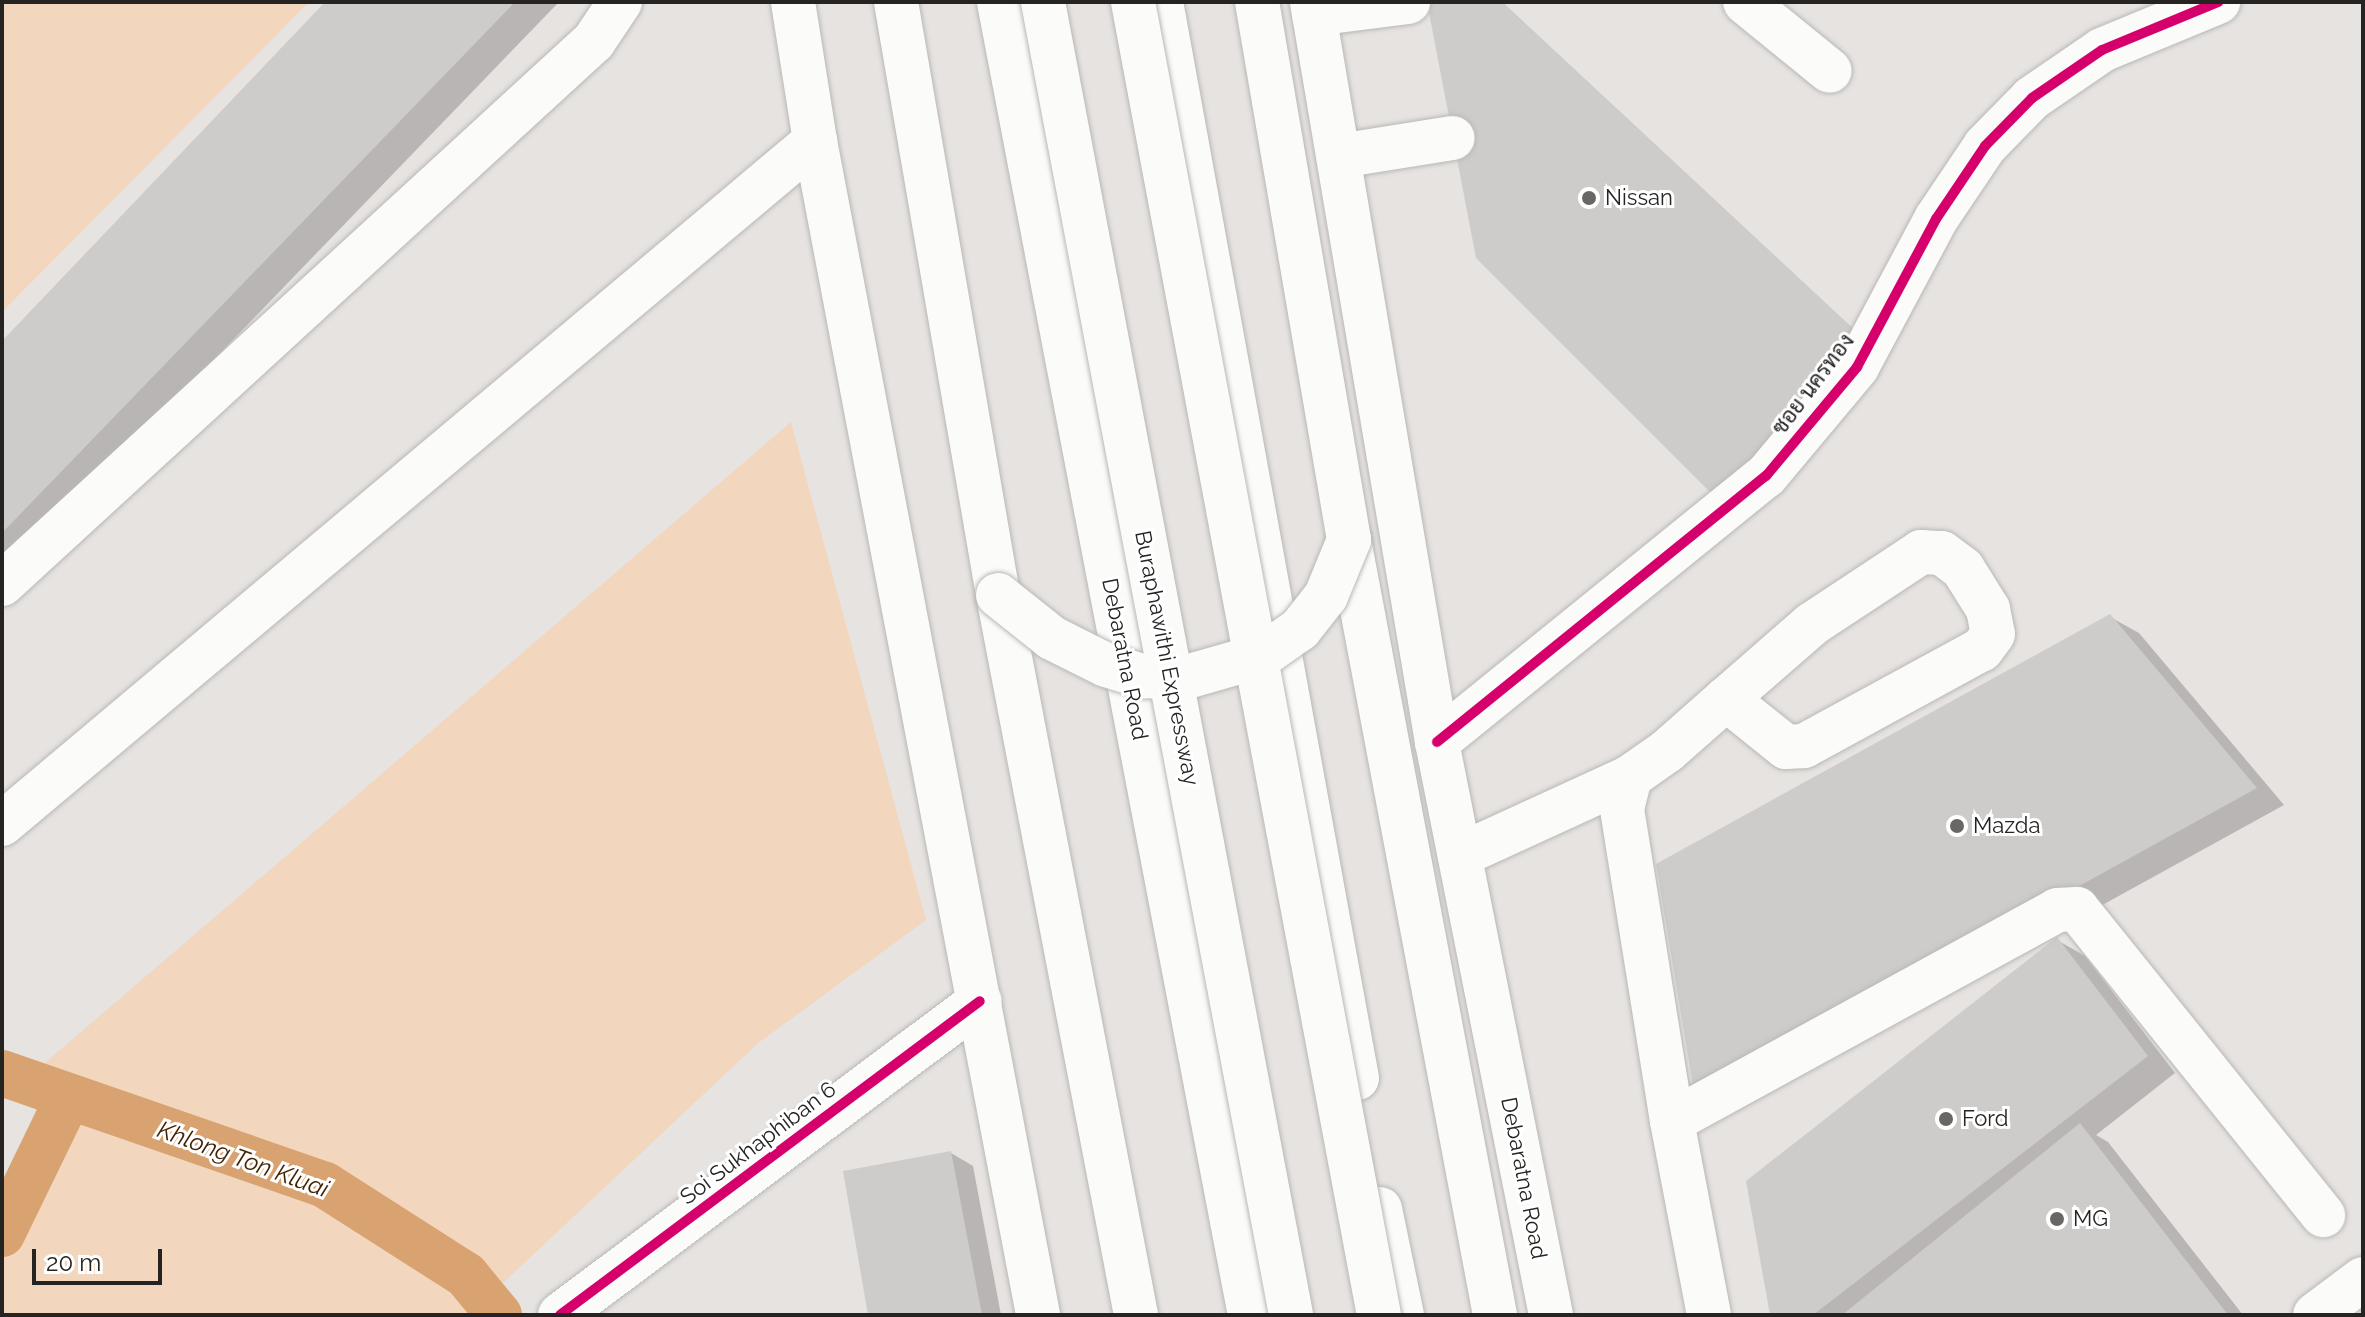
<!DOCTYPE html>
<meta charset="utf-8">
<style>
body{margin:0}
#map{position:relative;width:2365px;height:1317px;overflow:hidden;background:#e6e3e1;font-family:Raleway,Sarabun,sans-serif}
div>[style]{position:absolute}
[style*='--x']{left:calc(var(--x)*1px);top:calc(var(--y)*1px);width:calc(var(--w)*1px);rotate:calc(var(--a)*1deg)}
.green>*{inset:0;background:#f2d6be}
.shadow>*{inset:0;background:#0003}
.canal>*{height:46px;margin:-23px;padding:0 23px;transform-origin:23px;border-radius:23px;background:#d8a370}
.building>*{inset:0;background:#ceccca}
.roads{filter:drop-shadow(0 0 2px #b9b8b6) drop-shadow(0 0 2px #b9b8b6)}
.minor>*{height:44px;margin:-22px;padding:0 22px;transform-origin:22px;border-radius:22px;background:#fbfbfa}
.major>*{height:44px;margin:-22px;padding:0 22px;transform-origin:22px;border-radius:22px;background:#fbfbfa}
.highway>*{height:44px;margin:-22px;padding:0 22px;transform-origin:22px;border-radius:22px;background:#fbfbfa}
.bridges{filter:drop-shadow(0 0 2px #b9b8b6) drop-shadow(0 0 2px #b9b8b6)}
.highway-bridge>*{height:44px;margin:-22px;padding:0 22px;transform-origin:22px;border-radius:22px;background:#fbfbfa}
.cycleway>*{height:10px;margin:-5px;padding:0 5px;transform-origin:5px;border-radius:5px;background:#d6006c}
.dots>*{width:22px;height:22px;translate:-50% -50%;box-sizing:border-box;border:4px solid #fff;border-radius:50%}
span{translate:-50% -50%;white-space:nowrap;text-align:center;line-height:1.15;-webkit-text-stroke:6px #fff;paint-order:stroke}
.poi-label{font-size:22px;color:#262423}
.left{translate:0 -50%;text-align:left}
.street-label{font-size:22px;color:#262423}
.water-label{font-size:24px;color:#422405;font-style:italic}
.frame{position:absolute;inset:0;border:4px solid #262423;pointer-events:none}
.scale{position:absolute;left:32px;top:1249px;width:130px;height:36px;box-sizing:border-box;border:4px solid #262423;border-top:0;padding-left:10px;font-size:24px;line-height:28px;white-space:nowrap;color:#262423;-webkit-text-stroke:6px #fff;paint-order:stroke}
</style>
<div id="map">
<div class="green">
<i style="clip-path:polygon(2px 2px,309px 2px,2px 312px)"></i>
<i style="clip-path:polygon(791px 422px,926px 920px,757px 1044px,469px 1315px,2px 1315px,2px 1224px,47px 1124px,17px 1087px)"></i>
</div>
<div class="shadow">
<i style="clip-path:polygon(328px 2px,559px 2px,2px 579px,2px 344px)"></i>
<i style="clip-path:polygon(1429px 2px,1502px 2px,1879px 353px)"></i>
<i style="clip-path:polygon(2110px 617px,2139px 633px,2284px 805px,1725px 1113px)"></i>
<i style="clip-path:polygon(2057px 940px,2085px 956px,2175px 1073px,2096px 1135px,2108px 1142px,2243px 1315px,1772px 1315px)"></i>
<i style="clip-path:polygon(951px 1153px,973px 1166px,1001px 1315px,870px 1315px)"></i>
</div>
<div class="canal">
<i style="--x:2;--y:1073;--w:342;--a:19.1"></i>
<i style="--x:325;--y:1185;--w:167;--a:32.6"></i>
<i style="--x:466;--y:1275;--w:52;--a:50.5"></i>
<i style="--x:2;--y:1234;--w:153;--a:-64.1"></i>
</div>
<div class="building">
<i style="clip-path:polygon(325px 2px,515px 2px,2px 533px,2px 341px)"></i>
<i style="clip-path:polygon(1427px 2px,1502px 2px,1874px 348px,1726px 508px,1476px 258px)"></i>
<i style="clip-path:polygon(2110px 614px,2257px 788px,1695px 1098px,1656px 864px)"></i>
<i style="clip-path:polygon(2057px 937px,2148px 1056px,1813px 1315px,1770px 1315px,1746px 1181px)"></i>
<i style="clip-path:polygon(2080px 1123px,2228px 1315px,1842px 1315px)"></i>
<i style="clip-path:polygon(951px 1151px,982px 1315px,868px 1315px,843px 1171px)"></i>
</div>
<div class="roads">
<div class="minor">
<i style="--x:1745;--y:2;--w:109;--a:39.1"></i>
<i style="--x:1314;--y:14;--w:95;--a:-7.3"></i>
<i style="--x:1339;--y:156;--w:115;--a:-9"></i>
<i style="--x:2;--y:584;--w:803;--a:-42.53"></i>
<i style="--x:594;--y:41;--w:47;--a:-56.3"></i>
<i style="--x:1437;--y:742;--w:423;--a:-39"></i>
<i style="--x:1766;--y:476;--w:142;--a:-50.1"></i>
<i style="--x:1857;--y:367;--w:168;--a:-61.9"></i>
<i style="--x:1936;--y:219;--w:88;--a:-56.1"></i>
<i style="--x:1985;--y:146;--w:67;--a:-45.6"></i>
<i style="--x:2032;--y:98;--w:85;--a:-34.4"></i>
<i style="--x:2102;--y:50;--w:126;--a:-22.5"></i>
<i style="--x:2;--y:824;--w:1062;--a:-40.03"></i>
<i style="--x:1460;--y:855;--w:187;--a:-24.6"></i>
<i style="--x:1672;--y:1121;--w:439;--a:-28.7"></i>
<i style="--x:2057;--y:910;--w:20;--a:-3"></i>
<i style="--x:2077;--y:909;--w:393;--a:51.2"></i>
<i style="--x:560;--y:1315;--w:524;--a:-36.78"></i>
<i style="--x:1709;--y:1315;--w:197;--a:-100.8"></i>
<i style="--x:1672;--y:1121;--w:316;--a:-99.1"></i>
<i style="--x:1622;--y:809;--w:33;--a:-76"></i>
<i style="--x:1630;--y:777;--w:45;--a:-35.1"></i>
<i style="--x:1667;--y:751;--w:79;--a:-41.4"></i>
<i style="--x:1726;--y:699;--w:114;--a:-41.1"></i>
<i style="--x:1812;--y:624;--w:131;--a:-33.4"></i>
<i style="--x:1921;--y:552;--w:21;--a:3"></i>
<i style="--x:1942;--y:553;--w:26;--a:37"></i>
<i style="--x:1963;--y:569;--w:47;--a:58"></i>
<i style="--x:1988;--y:609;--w:25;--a:79"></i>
<i style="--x:1993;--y:634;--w:19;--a:126"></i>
<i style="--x:1982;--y:649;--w:203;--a:151.4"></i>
<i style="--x:1804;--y:746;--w:18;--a:177"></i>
<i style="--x:1786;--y:747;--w:77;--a:-141.3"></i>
<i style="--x:2315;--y:1315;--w:60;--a:-36.9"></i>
</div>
<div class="major">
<i style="--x:793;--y:2;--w:141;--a:81"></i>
<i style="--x:815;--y:141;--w:1195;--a:79.24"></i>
<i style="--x:1312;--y:2;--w:750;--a:80.41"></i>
<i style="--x:1437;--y:742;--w:584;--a:78.75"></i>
</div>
<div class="highway">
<i style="--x:896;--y:2;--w:602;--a:80.24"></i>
<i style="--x:998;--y:595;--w:733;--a:79.15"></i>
<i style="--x:999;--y:2;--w:1337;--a:79.18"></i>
<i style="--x:1161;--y:2;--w:1094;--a:79.68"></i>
<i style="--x:1349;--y:540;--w:789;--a:79.33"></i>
<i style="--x:1380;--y:1209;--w:108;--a:78.3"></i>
</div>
</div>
<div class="bridges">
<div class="highway-bridge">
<i style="--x:1043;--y:2;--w:1336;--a:79.3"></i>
<i style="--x:1133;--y:2;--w:1336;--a:79.39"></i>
<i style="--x:998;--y:595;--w:69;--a:38.5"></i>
<i style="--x:1052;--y:638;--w:60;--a:26.6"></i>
<i style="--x:1106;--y:665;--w:39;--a:17"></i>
<i style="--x:1143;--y:676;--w:40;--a:2.9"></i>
<i style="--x:1183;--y:678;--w:83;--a:-16"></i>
<i style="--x:1263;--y:655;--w:45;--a:-35.1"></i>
<i style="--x:1300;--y:629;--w:42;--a:-51.8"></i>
<i style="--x:1326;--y:596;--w:61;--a:-67.7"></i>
<i style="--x:1349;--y:540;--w:546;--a:-99.7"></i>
</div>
</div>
<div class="cycleway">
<i style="--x:1437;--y:742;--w:423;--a:-39"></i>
<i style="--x:1766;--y:476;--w:142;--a:-50.1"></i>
<i style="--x:1857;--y:367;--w:168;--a:-61.9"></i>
<i style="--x:1936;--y:219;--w:88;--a:-56.1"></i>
<i style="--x:1985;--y:146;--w:67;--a:-45.6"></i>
<i style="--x:2032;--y:98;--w:85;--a:-34.4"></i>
<i style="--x:2102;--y:50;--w:126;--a:-22.5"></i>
<i style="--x:560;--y:1315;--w:524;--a:-36.78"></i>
</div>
<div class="dots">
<i style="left:1589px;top:198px;background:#696766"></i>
<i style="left:1957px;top:826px;background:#696766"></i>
<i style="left:1946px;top:1119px;background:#696766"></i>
<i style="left:2057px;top:1219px;background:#696766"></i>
</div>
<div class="poi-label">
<span class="left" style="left:1605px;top:198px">Nissan</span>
<span class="left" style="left:1973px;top:826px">Mazda</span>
<span class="left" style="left:1962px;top:1119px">Ford</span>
<span class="left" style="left:2073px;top:1219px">MG</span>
</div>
<div class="street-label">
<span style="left:1813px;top:384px;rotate:-53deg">ซอย นครทอง</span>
<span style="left:1167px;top:658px;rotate:79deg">Buraphawithi Expressway</span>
<span style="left:1125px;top:659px;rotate:79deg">Debaratna Road</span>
<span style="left:758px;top:1143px;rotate:-37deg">Soi Sukhaphiban 6</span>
<span style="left:1524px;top:1178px;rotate:79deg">Debaratna Road</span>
</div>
<div class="water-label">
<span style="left:243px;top:1159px;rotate:20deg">Khlong Ton Kluai</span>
</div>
<div class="frame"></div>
<div class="scale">20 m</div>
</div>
